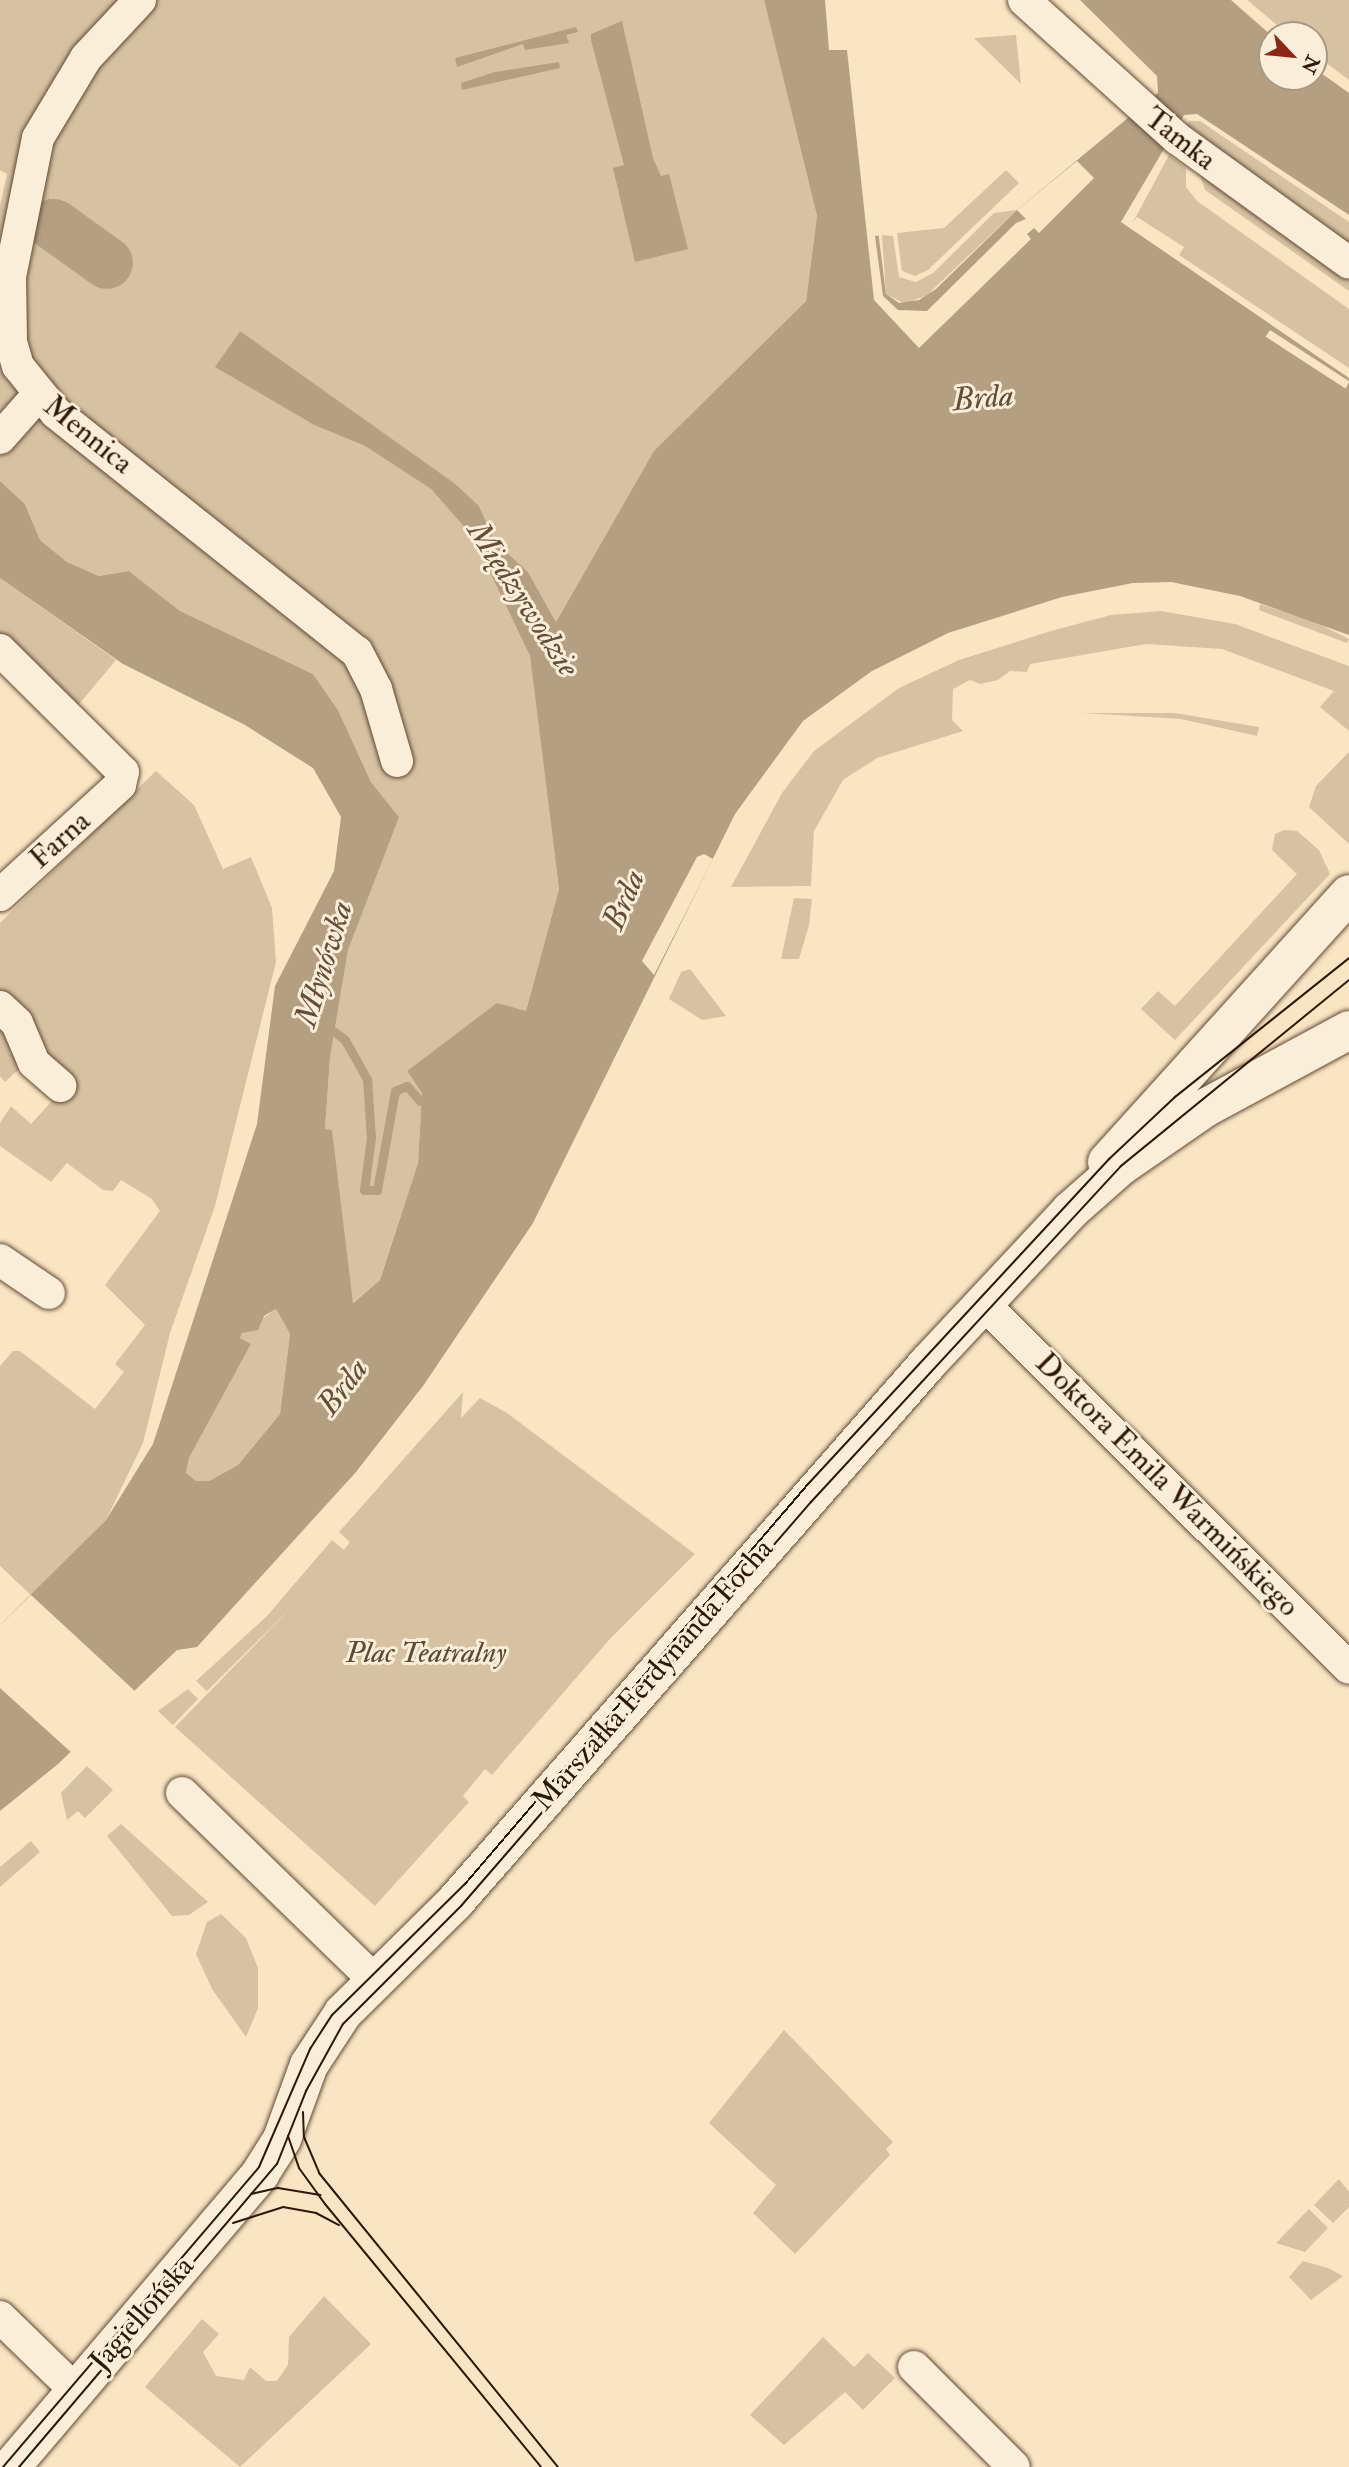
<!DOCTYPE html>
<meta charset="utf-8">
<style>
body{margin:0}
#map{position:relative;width:1349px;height:2467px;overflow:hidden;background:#f9e5c3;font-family:"IM FELL Double Pica",serif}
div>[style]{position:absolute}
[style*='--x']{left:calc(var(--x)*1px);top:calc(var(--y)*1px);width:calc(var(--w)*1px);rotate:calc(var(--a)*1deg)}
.green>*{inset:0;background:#d6c2a3}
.water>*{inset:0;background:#b49f83}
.pier>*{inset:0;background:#f9e5c3;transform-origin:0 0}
.stream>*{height:9px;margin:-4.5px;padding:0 4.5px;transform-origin:4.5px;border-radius:4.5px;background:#b49f83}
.river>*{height:52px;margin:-26px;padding:0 26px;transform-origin:26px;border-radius:26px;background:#b49f83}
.roads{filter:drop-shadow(0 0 2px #614a36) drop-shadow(0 0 2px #614a36)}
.minor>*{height:32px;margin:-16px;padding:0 16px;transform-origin:16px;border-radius:16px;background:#fbeed8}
.tertiary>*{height:38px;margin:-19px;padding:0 19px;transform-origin:19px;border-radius:19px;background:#fbeed8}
.tram>*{height:2px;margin:-1px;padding:0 1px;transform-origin:1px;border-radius:1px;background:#2e1707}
span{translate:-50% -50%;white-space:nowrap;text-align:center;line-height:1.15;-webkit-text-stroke:6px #fbeed8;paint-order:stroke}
.street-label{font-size:30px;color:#2e1707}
.park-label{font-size:30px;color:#604a36;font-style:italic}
.water-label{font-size:32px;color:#644d39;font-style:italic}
.north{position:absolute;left:1258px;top:21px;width:70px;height:70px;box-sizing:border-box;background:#fbeed8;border:2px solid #a99884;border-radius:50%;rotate:116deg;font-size:19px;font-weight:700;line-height:28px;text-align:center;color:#2e1707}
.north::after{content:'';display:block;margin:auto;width:24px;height:32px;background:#8f2418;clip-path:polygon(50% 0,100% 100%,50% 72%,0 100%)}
</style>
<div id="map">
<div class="green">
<i style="clip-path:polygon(0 0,764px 0,817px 216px,806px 301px,654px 452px,556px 622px,528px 572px,495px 543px,479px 506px,240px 331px,216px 367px,314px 425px,365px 446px,431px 489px,473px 537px,530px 656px,559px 889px,526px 1011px,497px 1004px,407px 1071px,422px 1093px,418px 1163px,380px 1280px,352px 1303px,332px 1131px,325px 1129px,330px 1058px,348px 950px,398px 816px,371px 782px,338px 710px,313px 674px,180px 611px,129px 571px,99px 576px,67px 562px,40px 540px,25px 504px,0 481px,0 205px,7px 174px,0 170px)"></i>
<i style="clip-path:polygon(1247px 0,1349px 0,1349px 80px,1314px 54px,1314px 35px,1289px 35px)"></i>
<i style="clip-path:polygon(1016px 35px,1021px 84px,974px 38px)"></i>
<i style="clip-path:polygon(1189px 121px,1200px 121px,1349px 222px,1349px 246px,1185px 128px)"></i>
<i style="clip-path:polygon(1169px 155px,1186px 168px,1186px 187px,1197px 201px,1349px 309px,1349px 368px,1179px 255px,1184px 247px,1137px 217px,1132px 224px)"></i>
<i style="clip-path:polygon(1006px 170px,1019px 183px,928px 270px,915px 276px,902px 271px,897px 233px,944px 228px)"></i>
<i style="clip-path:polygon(1199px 173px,1349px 276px,1349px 291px,1205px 190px)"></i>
<i style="clip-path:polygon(1017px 210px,927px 295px,905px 304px,886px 294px,882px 235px,893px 236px,899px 277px,916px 282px,933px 273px,994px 213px)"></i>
<i style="clip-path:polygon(0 578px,116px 660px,75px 709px,0 640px)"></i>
<i style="clip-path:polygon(1260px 604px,1315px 622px,1349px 639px,1347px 643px,1259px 610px)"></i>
<i style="clip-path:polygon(1161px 611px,1235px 624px,1349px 666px,1349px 731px,1320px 707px,1334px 691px,1222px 649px,1146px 644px,1030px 664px,1027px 672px,1010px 671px,998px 680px,980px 684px,970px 680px,953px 689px,952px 720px,963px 731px,877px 758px,843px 780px,814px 831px,811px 886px,731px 887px,782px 793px,814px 751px,899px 688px,959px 660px,1051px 631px,1111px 615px)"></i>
<i style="clip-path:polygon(1082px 713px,1175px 713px,1259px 727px,1257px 736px,1181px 719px)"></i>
<i style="clip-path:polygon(1349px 752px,1349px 844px,1309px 807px,1316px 786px)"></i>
<i style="clip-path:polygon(156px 771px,194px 805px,223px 869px,251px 857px,272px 908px,276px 962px,215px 1206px,170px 1333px,143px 1443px,106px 1520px,31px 1595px,0 1566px,0 1366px,13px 1351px,20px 1351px,95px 1409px,124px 1372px,115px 1364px,145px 1325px,105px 1285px,160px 1211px,152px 1199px,121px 1180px,113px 1191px,103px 1190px,67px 1163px,51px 1182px,0 1146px,0 1123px,11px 1106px,31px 1124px,52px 1101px,19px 1069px,5px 1082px,0 1076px,0 923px)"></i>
<i style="clip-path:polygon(1284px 830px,1297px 831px,1319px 850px,1330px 874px,1175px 1040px,1141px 1009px,1158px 991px,1175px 1006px,1297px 874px,1272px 850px,1275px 834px)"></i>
<i style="clip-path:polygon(794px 898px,812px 899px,809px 925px,799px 959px,781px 959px)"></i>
<i style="clip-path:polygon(690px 969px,726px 1016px,702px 1020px,669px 999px,681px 972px)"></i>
<i style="clip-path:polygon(276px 1309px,290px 1334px,280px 1414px,238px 1465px,209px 1481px,196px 1481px,186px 1474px,189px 1458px,251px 1344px,240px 1338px,242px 1333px)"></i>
<i style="clip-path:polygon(463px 1392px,461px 1418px,480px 1398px,507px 1413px,695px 1554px,609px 1640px,492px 1775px,485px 1769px,463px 1796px,469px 1802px,375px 1906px,175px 1727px,294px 1605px,207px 1691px,196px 1681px,267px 1616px,332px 1540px,344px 1550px,350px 1542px,339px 1532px)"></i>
<i style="clip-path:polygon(188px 1689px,198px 1699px,173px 1725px,158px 1711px)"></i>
<i style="clip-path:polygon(87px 1766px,113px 1790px,85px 1818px,78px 1811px,67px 1820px,61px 1793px)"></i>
<i style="clip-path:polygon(121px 1824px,208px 1902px,189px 1915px,172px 1916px,107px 1836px)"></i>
<i style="clip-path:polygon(31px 1841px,40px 1852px,0 1887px,0 1867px)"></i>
<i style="clip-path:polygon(221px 1914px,246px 1938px,258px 1968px,258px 2008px,246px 2037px,212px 1989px,196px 1954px,207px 1922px)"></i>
<i style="clip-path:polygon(784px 2030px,893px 2142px,886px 2149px,890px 2155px,795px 2254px,753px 2213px,776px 2185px,709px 2123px)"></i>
<i style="clip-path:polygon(1339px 2179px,1349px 2192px,1349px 2207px,1333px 2223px,1314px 2205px)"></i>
<i style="clip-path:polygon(1309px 2209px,1328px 2228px,1305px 2252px,1276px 2243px)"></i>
<i style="clip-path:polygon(1303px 2261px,1328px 2268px,1343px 2276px,1311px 2300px,1289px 2277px)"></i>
<i style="clip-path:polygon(324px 2296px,371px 2344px,240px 2467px,145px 2387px,202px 2319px,219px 2334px,203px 2352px,216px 2376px,244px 2380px,250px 2367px,266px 2381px,277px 2381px,288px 2365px,289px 2337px)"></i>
<i style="clip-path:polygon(823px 2337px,854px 2367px,868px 2353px,895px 2378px,863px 2410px,845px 2392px,784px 2445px,750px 2415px)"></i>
</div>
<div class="water">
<i style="clip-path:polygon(evenodd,764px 0,859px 0,865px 127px,886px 294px,899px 303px,919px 300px,936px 289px,1017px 210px,1158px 93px,1157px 76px,1080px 0,1231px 0,1272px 36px,1272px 77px,1314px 77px,1314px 68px,1349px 93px,1349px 215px,1197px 114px,1184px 115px,1121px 222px,1349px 378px,1349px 635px,1240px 596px,1171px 582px,1133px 583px,1062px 597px,948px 633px,872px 671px,803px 721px,735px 814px,533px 1223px,423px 1386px,356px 1472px,197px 1647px,177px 1650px,58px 1764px,0 1811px,0 1625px,106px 1520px,153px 1444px,257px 1124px,275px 986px,334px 871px,341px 817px,313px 768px,245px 725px,123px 664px,0 578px,0 481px,25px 504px,40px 540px,67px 562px,99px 576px,129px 571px,180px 611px,313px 674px,338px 710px,371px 782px,399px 817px,348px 950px,330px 1058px,325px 1129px,332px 1130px,353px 1303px,380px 1280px,418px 1163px,422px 1093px,407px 1071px,497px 1003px,526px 1011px,559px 889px,530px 656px,473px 537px,431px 489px,365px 446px,314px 425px,215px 367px,240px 331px,454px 483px,479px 506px,495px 542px,528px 572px,556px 622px,654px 451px,806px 301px,817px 216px,764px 0,276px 1309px,290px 1334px,280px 1414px,238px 1465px,209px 1481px,196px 1481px,186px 1473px,189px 1458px,251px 1344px,240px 1338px,242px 1333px,258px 1330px,264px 1316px,276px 1309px)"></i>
<i style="clip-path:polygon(622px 21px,653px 158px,661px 176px,669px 174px,688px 249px,635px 262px,613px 168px,624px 165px,591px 40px,591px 34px)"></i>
<i style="clip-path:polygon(576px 27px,578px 32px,566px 35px,569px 43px,525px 50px,523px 44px,457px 67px,455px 58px)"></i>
<i style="clip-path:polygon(559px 62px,560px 68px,462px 90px,461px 83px,495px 72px)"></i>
<i style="clip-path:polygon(48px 198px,85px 224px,64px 255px,40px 238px)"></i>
</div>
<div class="pier">
<i style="clip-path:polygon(825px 0,862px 0,882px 235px,875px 236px,883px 296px,898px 310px,927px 311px,1016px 223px,1026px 219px,1017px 210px,1077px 161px,1094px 178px,1039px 233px,1034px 228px,1027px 234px,1031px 239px,919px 348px,874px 300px,847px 50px,829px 50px)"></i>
<i style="left:1270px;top:330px;width:95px;height:8px;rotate:33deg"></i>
<i style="clip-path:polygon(704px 854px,713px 859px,654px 975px,642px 961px,697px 857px)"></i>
<i style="clip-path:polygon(31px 1595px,137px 1693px,73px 1754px,0 1688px,0 1625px)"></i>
</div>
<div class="stream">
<i style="--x:328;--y:1027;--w:21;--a:37"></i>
<i style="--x:345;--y:1040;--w:45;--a:60.6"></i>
<i style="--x:367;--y:1079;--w:59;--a:86.1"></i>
<i style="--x:371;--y:1138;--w:52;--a:97.7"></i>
<i style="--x:364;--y:1190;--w:13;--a:0"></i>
<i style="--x:377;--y:1190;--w:101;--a:-79.7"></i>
<i style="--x:395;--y:1091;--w:13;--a:-23"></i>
<i style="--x:407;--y:1086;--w:20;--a:49"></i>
</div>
<div class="river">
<i style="--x:54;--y:225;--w:65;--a:35.6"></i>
</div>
<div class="roads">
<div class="minor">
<i style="--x:140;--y:0;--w:79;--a:133"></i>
<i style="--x:86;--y:58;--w:93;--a:121"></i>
<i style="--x:38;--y:138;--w:142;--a:101.4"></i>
<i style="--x:10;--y:277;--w:65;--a:89.1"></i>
<i style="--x:11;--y:342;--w:25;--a:74"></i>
<i style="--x:18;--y:366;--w:60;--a:51"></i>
<i style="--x:56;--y:413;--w:384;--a:38.5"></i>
<i style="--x:357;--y:652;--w:42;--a:62.8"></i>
<i style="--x:376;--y:689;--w:75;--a:73.7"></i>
<i style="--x:1024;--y:0;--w:207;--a:42.1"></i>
<i style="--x:1178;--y:139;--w:211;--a:35.9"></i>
<i style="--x:0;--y:438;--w:57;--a:-48.5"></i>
<i style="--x:0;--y:650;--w:173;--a:44.8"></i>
<i style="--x:123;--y:772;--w:13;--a:103"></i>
<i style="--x:120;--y:785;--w:163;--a:137.5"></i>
<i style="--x:0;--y:1007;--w:23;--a:43"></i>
<i style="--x:17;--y:1023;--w:43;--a:67"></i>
<i style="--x:34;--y:1063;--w:35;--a:41"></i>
<i style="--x:0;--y:1260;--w:59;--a:34"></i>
<i style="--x:984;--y:1304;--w:515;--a:44.92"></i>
<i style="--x:182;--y:1793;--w:269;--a:44.2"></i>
<i style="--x:0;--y:2317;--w:106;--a:44.2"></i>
<i style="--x:914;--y:2367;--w:141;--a:45"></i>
</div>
<div class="tertiary">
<i style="--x:1107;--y:1162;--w:361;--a:-47.9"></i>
<i style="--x:11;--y:2467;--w:385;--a:-49.6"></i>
<i style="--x:260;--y:2174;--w:41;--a:-57.8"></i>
<i style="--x:282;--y:2139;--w:79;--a:-70"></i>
<i style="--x:309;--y:2065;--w:62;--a:-56.8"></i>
<i style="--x:343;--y:2013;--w:158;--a:-44.7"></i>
<i style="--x:455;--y:1902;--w:717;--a:-48.73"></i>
<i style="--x:928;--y:1363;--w:208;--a:-46.9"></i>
<i style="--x:1070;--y:1211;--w:68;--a:-41.4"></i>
<i style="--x:1121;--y:1166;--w:102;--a:-34.6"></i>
<i style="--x:1205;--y:1108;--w:164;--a:-28.4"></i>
</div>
</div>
<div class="tram">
<i style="--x:303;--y:2112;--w:25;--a:88"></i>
<i style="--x:304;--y:2137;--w:39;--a:67"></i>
<i style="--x:319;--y:2173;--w:379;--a:50.9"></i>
<i style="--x:288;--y:2136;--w:34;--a:71"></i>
<i style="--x:299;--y:2168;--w:44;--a:54.2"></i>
<i style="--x:325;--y:2204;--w:340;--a:50.6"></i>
<i style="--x:251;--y:2194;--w:28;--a:-13"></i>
<i style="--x:278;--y:2188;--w:43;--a:9.5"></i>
<i style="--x:233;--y:2223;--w:52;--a:-17.7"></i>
<i style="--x:283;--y:2207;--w:34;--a:10"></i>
<i style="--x:316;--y:2213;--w:26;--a:28"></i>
<i style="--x:3;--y:2467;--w:394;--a:-49.5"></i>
<i style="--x:259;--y:2167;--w:129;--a:-66.6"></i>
<i style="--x:310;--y:2049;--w:40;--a:-57.1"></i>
<i style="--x:332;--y:2015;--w:187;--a:-44.6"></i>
<i style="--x:465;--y:1884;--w:528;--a:-49.38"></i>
<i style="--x:809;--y:1483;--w:442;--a:-47.2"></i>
<i style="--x:1109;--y:1159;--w:91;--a:-43.2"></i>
<i style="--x:1175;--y:1097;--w:223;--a:-38.6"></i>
<i style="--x:19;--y:2467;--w:398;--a:-49.6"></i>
<i style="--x:277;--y:2164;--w:79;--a:-68.3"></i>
<i style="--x:306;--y:2091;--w:77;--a:-61.1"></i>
<i style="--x:343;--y:2024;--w:167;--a:-45"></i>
<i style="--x:461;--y:1906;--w:535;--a:-49.1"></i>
<i style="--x:811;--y:1502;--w:457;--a:-47.3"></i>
<i style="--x:1121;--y:1166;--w:294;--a:-39.2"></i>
</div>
<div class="street-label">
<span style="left:1180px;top:139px;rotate:38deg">Tamka</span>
<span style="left:88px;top:435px;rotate:39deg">Mennica</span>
<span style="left:60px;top:840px;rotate:-42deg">Farna</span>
<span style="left:1167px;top:1485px;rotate:45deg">Doktora Emila Warmińskiego</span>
<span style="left:653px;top:1675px;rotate:-49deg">Marszałka Ferdynanda Focha</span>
<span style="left:142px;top:2314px;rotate:-49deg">Jagiellońska</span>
</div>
<div class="park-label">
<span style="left:426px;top:1653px">Plac Teatralny</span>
</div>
<div class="water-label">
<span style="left:983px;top:398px;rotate:-5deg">Brda</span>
<span style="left:523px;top:599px;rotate:57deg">Międzywodzie</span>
<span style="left:624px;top:900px;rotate:-67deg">Brda</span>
<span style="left:324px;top:964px;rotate:-73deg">Młynówka</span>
<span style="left:343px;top:1387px;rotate:-53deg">Brda</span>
</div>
<div class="north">N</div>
</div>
